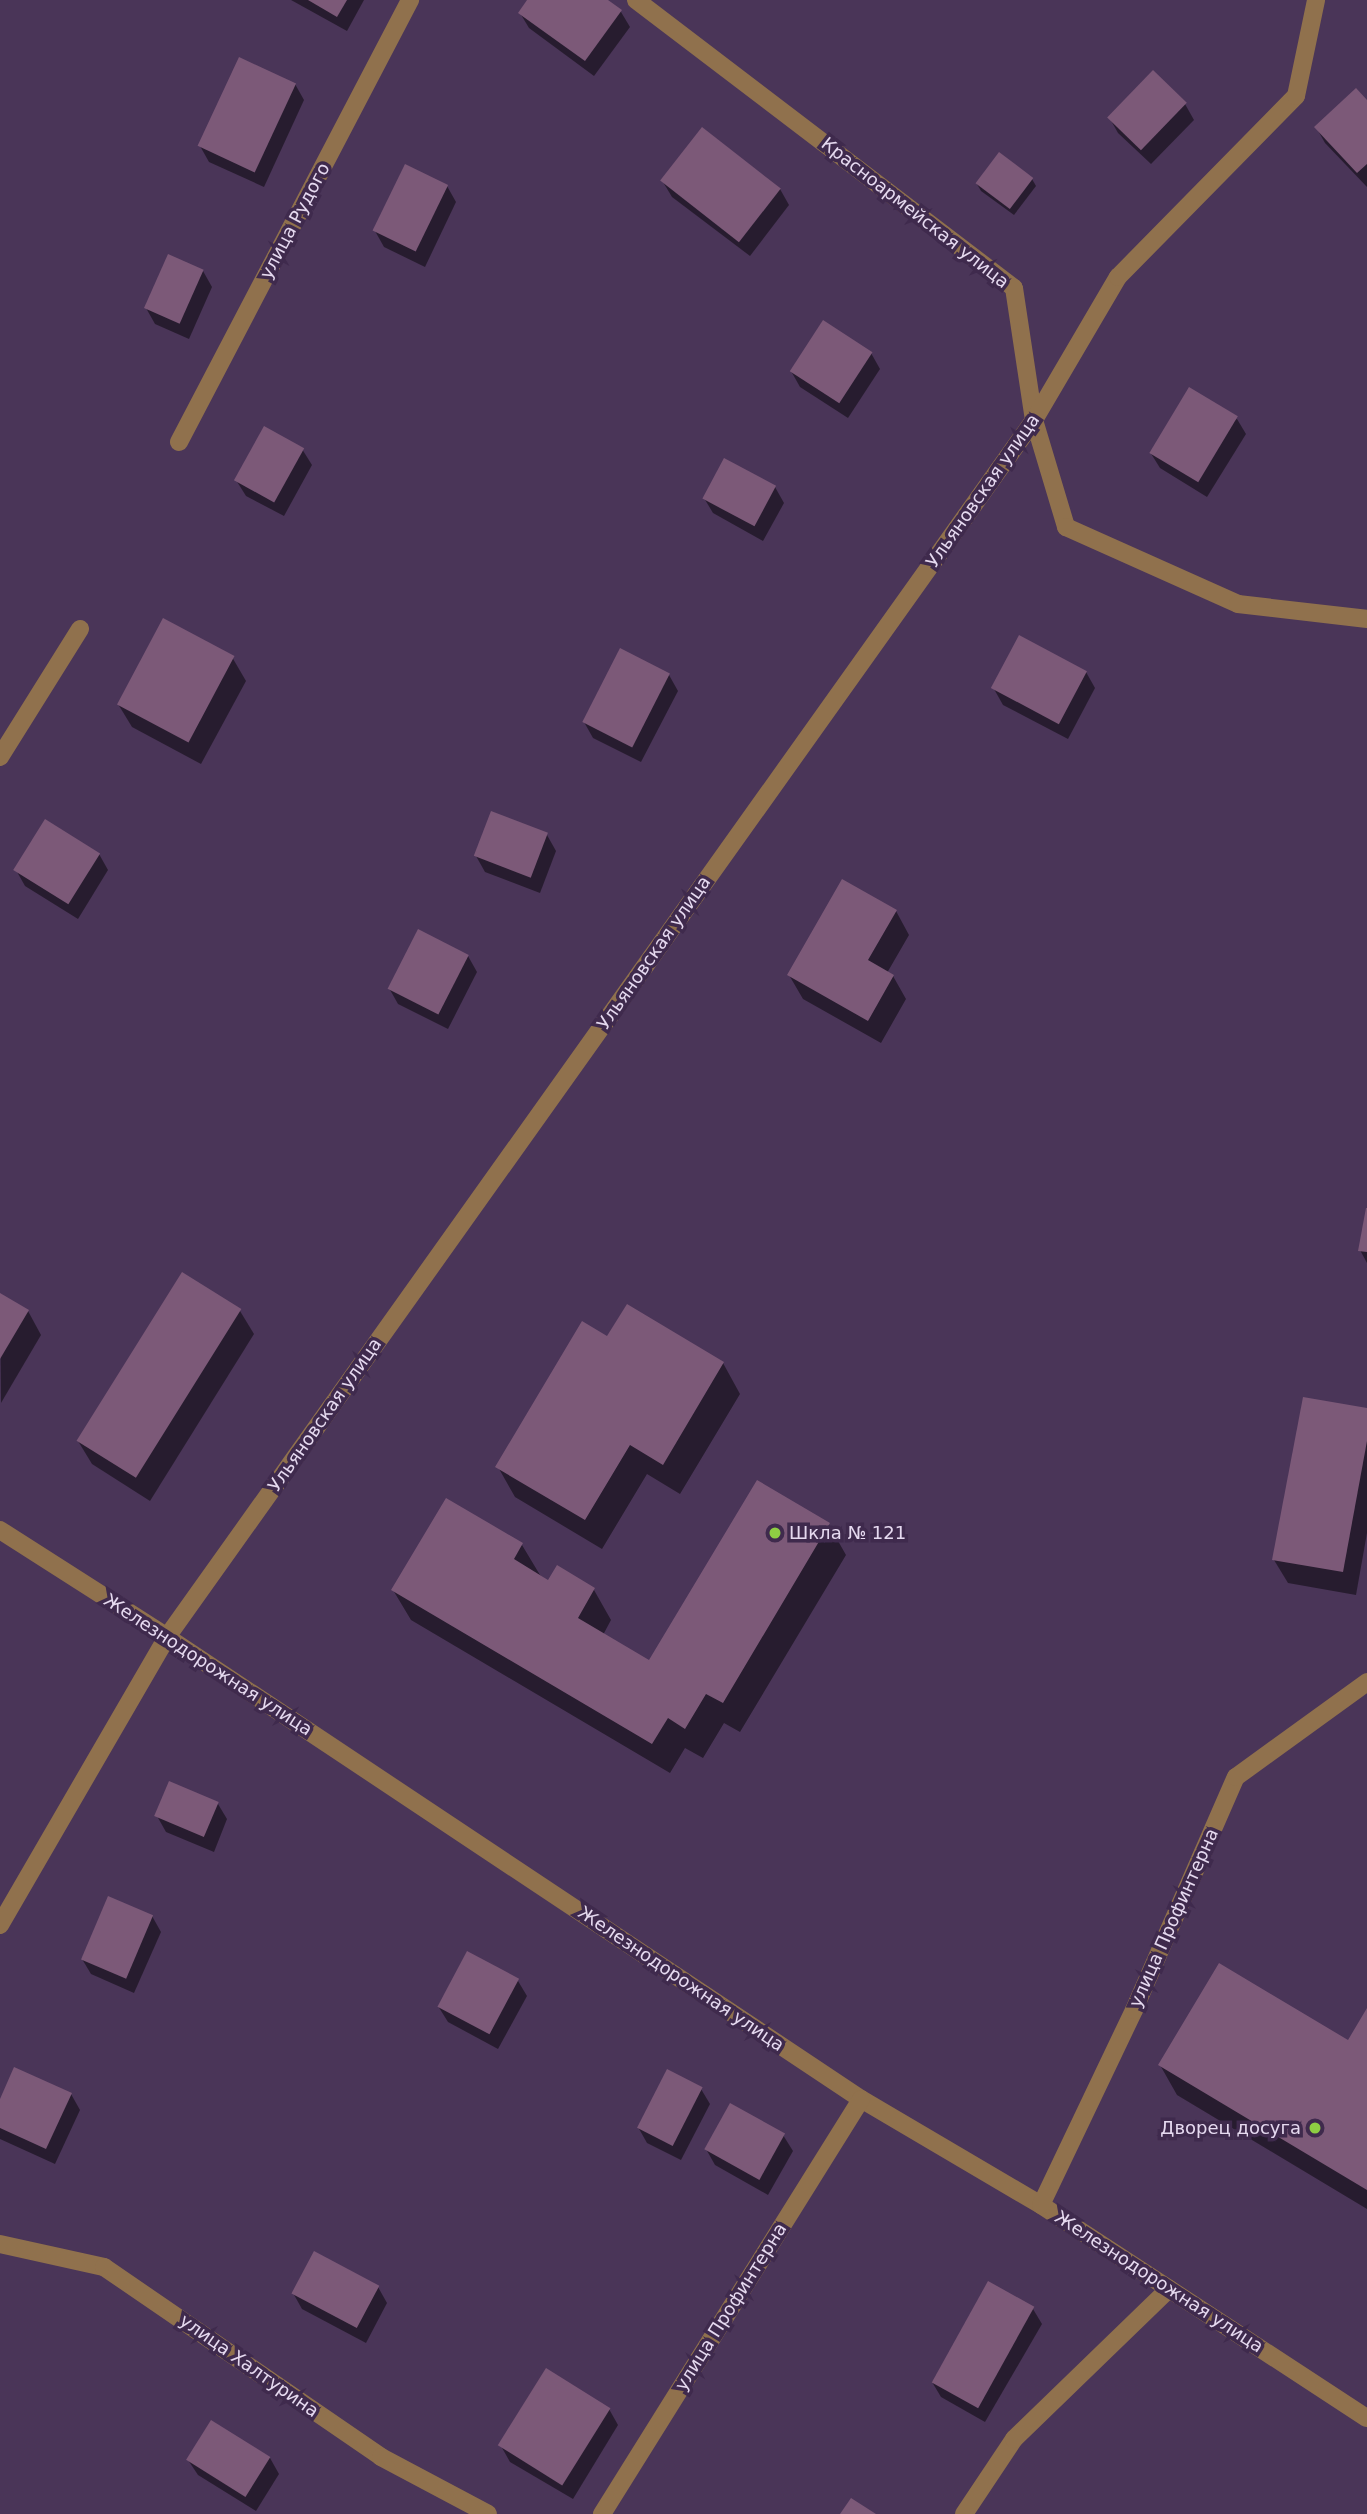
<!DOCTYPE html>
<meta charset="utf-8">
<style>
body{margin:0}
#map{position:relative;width:1367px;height:2514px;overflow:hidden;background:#4a3558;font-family:"DejaVu Sans",sans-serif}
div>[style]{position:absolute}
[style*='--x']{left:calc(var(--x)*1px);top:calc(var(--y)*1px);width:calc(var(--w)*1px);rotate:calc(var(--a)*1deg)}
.shadow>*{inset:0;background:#0007}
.building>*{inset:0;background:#7c5978;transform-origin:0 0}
.minor>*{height:18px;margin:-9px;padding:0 9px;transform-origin:9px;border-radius:9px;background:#90714d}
.dots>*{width:19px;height:19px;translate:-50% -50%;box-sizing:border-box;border:4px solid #3f2a4d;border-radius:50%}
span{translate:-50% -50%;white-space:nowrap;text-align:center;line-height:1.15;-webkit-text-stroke:7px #3f2a4d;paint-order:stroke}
.street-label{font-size:18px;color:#e6daf0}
.poi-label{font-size:18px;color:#e6daf0}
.left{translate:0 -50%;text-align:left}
.right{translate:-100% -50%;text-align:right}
</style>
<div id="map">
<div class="shadow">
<i style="clip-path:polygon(291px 0,364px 0,347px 31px)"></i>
<i style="clip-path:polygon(529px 0,605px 0,621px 12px,630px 27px,594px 76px,529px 28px,520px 13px)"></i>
<i style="clip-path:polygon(295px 84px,304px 100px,264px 187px,209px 162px,200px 146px)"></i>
<i style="clip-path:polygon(1367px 103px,1367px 187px,1325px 143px,1316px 127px)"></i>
<i style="clip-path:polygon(1185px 104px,1194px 120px,1151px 164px,1118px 133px,1109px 117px)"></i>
<i style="clip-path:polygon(1032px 179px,1036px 186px,1014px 215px,981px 191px,977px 184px)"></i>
<i style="clip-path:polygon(663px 182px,780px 189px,789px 205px,750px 256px,672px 197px)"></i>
<i style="clip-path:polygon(447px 186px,456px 202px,425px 267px,384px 247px,375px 231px)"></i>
<i style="clip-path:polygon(203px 271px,212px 287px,189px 339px,155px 324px,146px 308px)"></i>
<i style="clip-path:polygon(871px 353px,880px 369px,848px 418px,800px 387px,791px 371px)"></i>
<i style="clip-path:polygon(1237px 419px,1246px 434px,1207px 497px,1160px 468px,1150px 452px)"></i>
<i style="clip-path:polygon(302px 449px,312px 465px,284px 516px,246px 496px,236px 480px)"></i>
<i style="clip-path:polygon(775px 487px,784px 503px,763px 541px,713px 513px,704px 498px)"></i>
<i style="clip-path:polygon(232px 657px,246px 681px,201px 764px,132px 727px,118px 704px)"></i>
<i style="clip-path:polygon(1086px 672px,1095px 688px,1068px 739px,1003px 705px,994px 689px)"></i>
<i style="clip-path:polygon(669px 675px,678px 691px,641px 762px,593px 738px,584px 722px)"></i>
<i style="clip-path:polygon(547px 835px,556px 851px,540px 893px,485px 872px,476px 856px)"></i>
<i style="clip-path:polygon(99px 854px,108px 870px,78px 919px,25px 886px,16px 870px)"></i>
<i style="clip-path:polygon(896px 911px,909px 935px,887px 973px,893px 976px,906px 999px,881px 1043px,803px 999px,789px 975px)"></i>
<i style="clip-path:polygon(468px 956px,477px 972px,448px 1029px,398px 1004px,389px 988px)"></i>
<i style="clip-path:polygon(1367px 1210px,1367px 1263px,1360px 1250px)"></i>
<i style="clip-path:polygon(182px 1275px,240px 1311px,254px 1334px,150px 1501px,92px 1464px,78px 1441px)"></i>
<i style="clip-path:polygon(0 1295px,28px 1311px,41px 1335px,1px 1403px)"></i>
<i style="clip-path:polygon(608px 1339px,723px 1363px,740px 1394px,680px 1494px,647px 1474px,602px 1549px,515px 1497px,498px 1467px)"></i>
<i style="clip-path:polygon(1367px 1410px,1367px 1533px,1356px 1595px,1288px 1583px,1274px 1560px)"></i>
<i style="clip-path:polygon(829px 1525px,846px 1555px,740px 1732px,724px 1723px,703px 1758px,685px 1748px,670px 1773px,411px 1620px,393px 1590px,522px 1545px,540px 1575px,549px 1582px,594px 1590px,611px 1620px,603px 1635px,650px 1663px)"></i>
<i style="clip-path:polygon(218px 1804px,227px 1819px,214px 1852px,166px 1832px,157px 1816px)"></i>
<i style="clip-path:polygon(152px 1916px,161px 1932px,134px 1993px,91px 1974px,82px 1959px)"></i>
<i style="clip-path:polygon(518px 1981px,527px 1996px,498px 2049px,448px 2022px,438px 2006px)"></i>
<i style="clip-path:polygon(1367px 2012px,1367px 2209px,1177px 2095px,1160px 2065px,1349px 2042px)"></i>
<i style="clip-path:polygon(701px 2089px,710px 2104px,681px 2160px,647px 2143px,638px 2127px)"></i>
<i style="clip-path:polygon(71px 2094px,80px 2110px,55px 2164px,0 2139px,0 2104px)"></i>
<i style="clip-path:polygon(783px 2135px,793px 2151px,768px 2195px,715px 2165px,706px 2149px)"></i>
<i style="clip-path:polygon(378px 2287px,387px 2303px,366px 2343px,302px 2309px,293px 2293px)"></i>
<i style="clip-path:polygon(1033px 2309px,1042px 2324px,985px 2422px,941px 2397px,932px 2382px)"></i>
<i style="clip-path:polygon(609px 2409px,618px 2425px,573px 2499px,510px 2462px,501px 2446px)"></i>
<i style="clip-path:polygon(270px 2458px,279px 2474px,256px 2511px,198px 2475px,188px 2460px)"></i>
</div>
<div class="building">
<i style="clip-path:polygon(308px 0,347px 0,337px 17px)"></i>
<i style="clip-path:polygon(527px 0,608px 0,622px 10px,585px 61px,518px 13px)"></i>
<i style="left:239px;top:57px;width:63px;height:98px;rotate:25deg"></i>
<i style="left:1153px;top:70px;width:47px;height:66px;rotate:44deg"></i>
<i style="clip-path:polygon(1356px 88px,1367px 100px,1367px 164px,1357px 173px,1314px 127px)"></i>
<i style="left:702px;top:127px;width:100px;height:68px;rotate:38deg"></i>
<i style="left:999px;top:152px;width:43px;height:39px;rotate:37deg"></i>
<i style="left:405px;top:164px;width:48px;height:74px;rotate:26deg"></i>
<i style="left:168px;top:254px;width:39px;height:59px;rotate:24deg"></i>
<i style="left:823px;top:320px;width:59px;height:61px;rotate:33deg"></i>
<i style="left:1189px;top:387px;width:57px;height:77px;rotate:31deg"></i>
<i style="left:264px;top:426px;width:46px;height:62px;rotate:29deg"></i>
<i style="left:724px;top:458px;width:59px;height:46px;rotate:28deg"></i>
<i style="left:163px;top:618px;width:81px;height:98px;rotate:28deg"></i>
<i style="left:1019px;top:635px;width:77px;height:60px;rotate:28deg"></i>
<i style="left:620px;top:648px;width:56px;height:83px;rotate:27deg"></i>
<i style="left:491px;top:811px;width:61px;height:48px;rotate:21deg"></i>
<i style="left:45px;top:819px;width:65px;height:60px;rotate:32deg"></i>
<i style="clip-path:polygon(842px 879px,897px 910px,868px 960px,894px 975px,868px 1021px,787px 975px)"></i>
<i style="left:418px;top:929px;width:57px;height:67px;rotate:27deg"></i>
<i style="clip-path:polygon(1366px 1208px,1367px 1208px,1367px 1252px,1358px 1251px)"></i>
<i style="left:182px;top:1272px;width:70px;height:199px;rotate:32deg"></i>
<i style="clip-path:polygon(0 1293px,29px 1310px,0 1359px)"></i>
<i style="clip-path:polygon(627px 1304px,724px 1362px,663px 1465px,630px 1445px,585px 1520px,495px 1467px,582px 1321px,607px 1336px)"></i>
<i style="clip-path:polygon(1303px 1397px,1367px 1408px,1367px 1441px,1343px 1572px,1272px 1560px)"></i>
<i style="clip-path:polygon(757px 1480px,830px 1523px,723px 1703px,706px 1694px,685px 1729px,668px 1718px,652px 1744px,391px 1590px,446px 1498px,523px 1543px,514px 1559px,548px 1580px,557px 1565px,595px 1588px,578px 1618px,649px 1660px)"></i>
<i style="left:169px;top:1781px;width:54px;height:38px;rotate:23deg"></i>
<i style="left:108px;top:1896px;width:49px;height:69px;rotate:23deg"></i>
<i style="left:467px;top:1951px;width:59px;height:63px;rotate:28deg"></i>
<i style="clip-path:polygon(1219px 1963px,1348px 2040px,1367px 2008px,1367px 2190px,1158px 2065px)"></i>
<i style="clip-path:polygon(14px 2067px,72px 2093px,46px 2149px,0 2128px,0 2099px)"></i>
<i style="left:667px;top:2069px;width:40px;height:66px;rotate:27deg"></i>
<i style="left:730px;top:2103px;width:63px;height:53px;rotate:29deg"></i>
<i style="left:314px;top:2251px;width:74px;height:48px;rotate:28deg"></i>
<i style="left:988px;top:2281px;width:53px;height:116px;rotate:29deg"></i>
<i style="left:546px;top:2368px;width:76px;height:91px;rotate:32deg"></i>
<i style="left:211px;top:2420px;width:70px;height:47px;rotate:32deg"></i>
<i style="clip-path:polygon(851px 2498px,876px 2514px,840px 2514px)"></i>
</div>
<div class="minor">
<i style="--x:636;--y:0;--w:475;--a:37.3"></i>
<i style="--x:1014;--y:288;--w:134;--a:81.4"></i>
<i style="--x:1034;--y:420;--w:112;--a:73.3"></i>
<i style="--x:1066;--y:527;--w:188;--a:24.1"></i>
<i style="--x:1238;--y:604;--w:130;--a:6.6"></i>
<i style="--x:179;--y:442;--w:499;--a:-62.4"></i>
<i style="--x:0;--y:757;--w:151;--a:-58"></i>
<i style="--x:0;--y:1530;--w:198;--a:32.6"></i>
<i style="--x:167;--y:1637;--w:834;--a:33.65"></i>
<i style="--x:861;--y:2099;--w:209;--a:30.5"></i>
<i style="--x:1041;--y:2205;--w:389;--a:33.2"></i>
<i style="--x:0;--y:1925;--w:333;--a:-59.9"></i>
<i style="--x:167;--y:1637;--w:1494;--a:-54.53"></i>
<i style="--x:1034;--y:420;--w:166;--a:-59.6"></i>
<i style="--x:1118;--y:277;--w:254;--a:-45.5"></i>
<i style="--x:1296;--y:96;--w:98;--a:-78.2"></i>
<i style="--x:1041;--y:2205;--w:216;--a:-64.5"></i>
<i style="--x:1134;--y:2010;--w:254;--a:-66.4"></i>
<i style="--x:1236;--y:1777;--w:162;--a:-35.9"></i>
<i style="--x:0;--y:2244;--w:107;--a:12.5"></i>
<i style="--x:104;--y:2267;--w:336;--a:34.4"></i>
<i style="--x:381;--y:2457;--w:121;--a:28"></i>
<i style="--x:602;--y:2514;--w:489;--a:-58"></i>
<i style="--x:964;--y:2514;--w:90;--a:-56.3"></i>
<i style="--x:1014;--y:2439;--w:216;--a:-44.1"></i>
</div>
<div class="dots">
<i style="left:775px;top:1533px;background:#8ecd43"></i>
<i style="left:1315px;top:2128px;background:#8ecd43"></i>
</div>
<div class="street-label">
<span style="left:915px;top:213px;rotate:38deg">Красноармейская улица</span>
<span style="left:295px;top:221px;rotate:-62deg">улица Рудого</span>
<span style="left:983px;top:491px;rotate:-55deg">Ульяновская улица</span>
<span style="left:654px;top:953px;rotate:-55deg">Ульяновская улица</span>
<span style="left:325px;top:1415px;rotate:-55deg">Ульяновская улица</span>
<span style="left:208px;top:1665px;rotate:33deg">Железнодорожная улица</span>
<span style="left:1174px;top:1918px;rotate:-66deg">улица Профинтерна</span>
<span style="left:681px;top:1979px;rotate:34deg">Железнодорожная улица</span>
<span style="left:1159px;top:2282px;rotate:33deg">Железнодорожная улица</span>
<span style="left:731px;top:2307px;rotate:-58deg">улица Профинтерна</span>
<span style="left:249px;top:2366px;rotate:35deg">улица Халтурина</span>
</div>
<div class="poi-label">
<span class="left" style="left:789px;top:1533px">Шкла № 121</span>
<span class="right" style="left:1301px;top:2128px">Дворец досуга</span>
</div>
</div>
